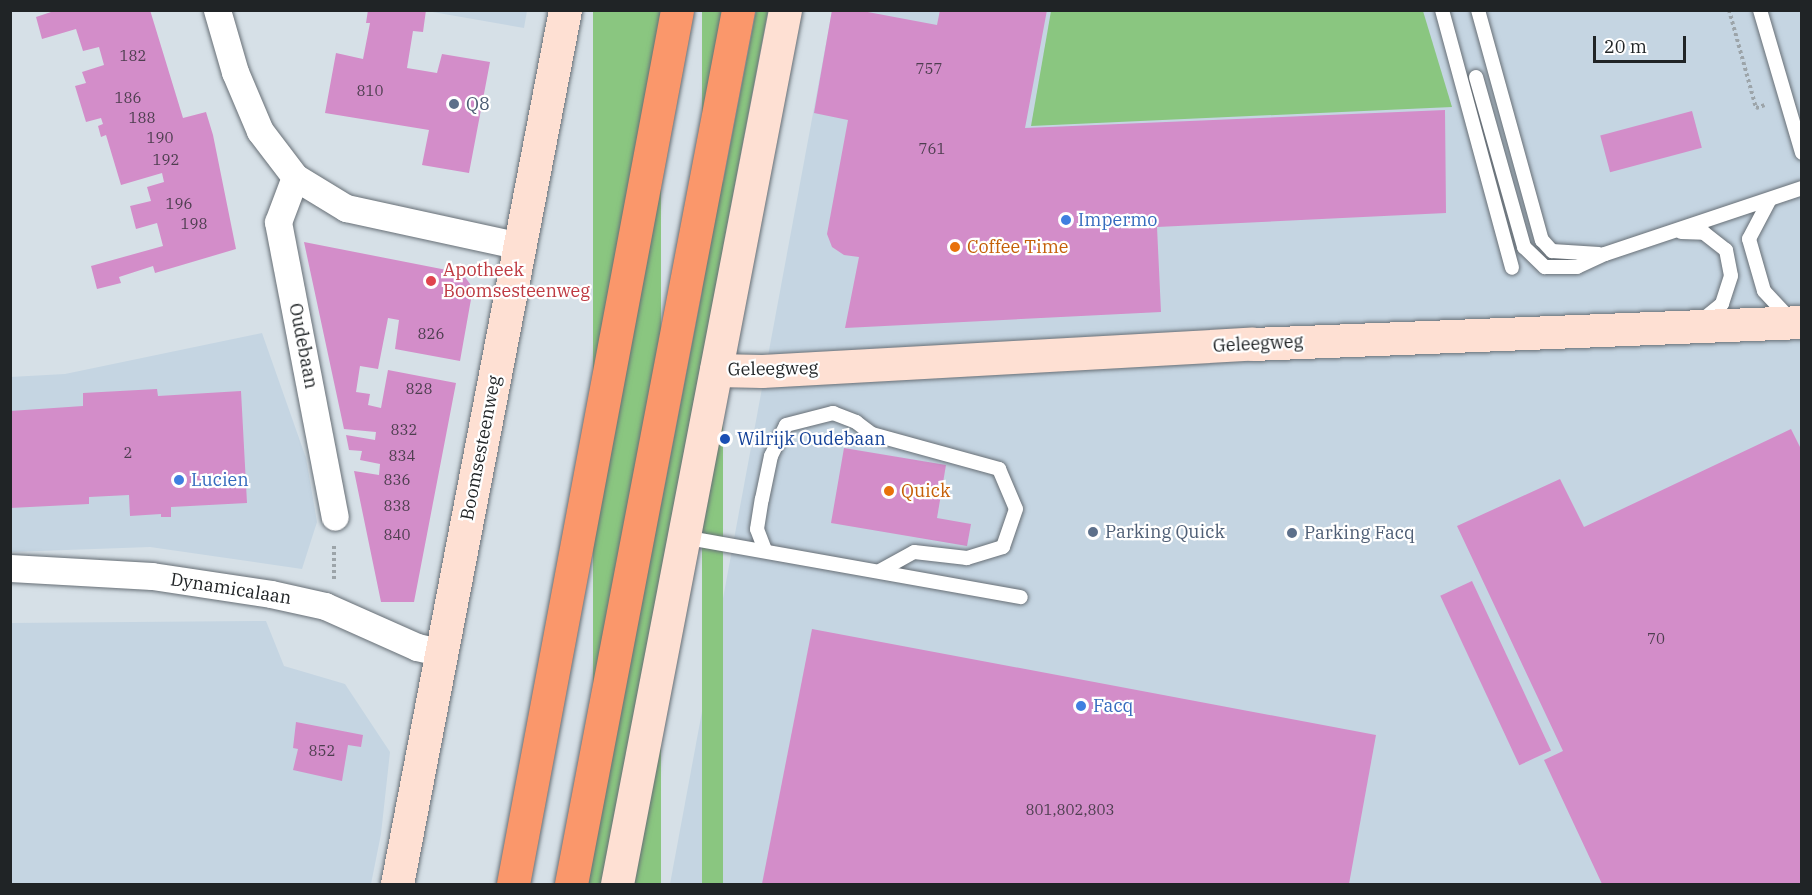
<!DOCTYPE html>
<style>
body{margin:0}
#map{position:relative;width:1812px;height:895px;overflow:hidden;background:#d6e0e7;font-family:"IBM Plex Serif",serif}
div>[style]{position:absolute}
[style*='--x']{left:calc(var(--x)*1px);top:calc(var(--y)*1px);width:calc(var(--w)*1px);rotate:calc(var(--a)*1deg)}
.built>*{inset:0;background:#c5d5e2}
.green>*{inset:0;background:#8ac680;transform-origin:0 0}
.building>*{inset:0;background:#d38dc9;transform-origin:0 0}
.path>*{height:4px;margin-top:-2px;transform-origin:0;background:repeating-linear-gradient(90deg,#9ca4a9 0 3px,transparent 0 6px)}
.roads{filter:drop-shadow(0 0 2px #676f76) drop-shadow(0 0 2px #676f76)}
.lane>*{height:14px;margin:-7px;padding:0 7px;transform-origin:7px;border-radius:7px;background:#fff}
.street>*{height:27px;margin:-13.5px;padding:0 13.5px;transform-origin:13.5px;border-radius:13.5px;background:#fff}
.secondary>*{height:33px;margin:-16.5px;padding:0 16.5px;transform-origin:16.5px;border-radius:16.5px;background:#fee0d3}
.highway>*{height:33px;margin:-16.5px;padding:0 16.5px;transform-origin:16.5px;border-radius:16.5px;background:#fa976b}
.dots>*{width:16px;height:16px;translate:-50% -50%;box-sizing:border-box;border:3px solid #fff;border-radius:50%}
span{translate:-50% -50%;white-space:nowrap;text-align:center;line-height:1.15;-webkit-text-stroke:4.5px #fff;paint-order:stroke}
.number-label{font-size:15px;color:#4d3e4f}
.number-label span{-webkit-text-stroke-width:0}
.service-label{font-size:18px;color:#4e5e75}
.left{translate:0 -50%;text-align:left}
.shop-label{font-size:18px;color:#366cbe}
.food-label{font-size:18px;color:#c56008}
.health-label{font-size:18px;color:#be3a42}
.street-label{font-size:18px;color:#202426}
.transit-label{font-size:18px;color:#164399}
.frame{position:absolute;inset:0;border:12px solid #202426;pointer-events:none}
.scale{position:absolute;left:1593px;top:36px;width:93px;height:27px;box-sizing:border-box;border:3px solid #202426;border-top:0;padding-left:8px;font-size:18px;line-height:21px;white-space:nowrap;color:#202426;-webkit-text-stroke:4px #fff;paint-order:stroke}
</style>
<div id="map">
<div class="built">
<i style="clip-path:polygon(427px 11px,527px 11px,524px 28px)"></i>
<i style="clip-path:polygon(832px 11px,1801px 11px,1801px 884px,670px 884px)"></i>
<i style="clip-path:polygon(262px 333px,306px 458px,317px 522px,302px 569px,150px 547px,11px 552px,10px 377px,65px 374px)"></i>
<i style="clip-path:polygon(266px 621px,284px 666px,345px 684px,390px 752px,381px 834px,371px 884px,11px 884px,10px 623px)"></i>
</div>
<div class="green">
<i style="left:593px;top:11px;width:68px;height:889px"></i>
<i style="left:702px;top:11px;width:21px;height:889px"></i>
<i style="clip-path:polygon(756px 11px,768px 11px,602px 884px,588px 884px)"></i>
<i style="clip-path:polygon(1051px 11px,1423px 11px,1452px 107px,1031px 126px)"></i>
</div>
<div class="building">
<i style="clip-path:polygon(57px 10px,150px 10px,183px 118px,206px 112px,213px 135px,236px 249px,155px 273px,153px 266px,119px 277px,121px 283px,97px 289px,91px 266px,163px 246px,157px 223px,136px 229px,130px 206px,151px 201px,147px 187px,164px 182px,162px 173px,121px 185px,106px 135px,101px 137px,98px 126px,103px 124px,101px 118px,86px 122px,75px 86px,86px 83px,82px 72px,104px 65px,99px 47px,83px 51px,76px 29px,42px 39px,36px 17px)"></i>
<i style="clip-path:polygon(368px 10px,426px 10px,423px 32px,413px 31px,407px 68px,437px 73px,442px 54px,490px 62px,469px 173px,422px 165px,429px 130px,325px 113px,336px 53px,363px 59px,370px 23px,366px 23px)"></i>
<i style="clip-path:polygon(832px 10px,857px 10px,937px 25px,940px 10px,1047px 10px,1025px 128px,1445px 110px,1446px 213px,1157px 227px,1161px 312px,845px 328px,859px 257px,844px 255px,832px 247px,827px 234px,848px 120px,814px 113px)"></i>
<i style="left:1692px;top:111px;width:38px;height:95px;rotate:75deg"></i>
<i style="clip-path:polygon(304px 242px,462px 273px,473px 288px,460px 361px,395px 349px,399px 320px,388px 318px,378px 369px,360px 366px,356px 392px,370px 394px,368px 405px,381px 408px,388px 370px,456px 383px,414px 602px,381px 602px,354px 471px,379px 475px,380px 464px,360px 460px,362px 451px,349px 450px,346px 435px,375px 440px,376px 432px,344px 429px)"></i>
<i style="clip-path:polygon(157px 389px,158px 396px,241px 391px,247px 503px,171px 507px,171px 517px,161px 517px,161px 514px,130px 516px,129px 495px,89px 497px,89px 504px,10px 508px,10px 411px,83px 406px,83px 393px)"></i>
<i style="clip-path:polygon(1791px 429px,1802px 451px,1802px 884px,1602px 884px,1544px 760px,1563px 751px,1457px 526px,1560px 479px,1584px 527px)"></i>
<i style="clip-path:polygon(844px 448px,946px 465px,937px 518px,971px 524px,967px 546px,831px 523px)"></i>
<i style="left:1472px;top:581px;width:187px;height:35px;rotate:65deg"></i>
<i style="clip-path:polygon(812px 629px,1376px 735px,1349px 884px,762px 884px)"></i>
<i style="clip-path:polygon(296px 722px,363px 735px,361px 747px,348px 745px,342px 781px,293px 770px,298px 749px,293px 748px)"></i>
</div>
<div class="path">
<i style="--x:1729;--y:10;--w:102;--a:74.6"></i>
<i style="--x:1756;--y:108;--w:9;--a:-18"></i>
<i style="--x:334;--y:579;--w:34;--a:-90"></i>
</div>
<div class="roads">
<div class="lane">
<i style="--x:1442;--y:10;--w:267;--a:74.8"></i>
<i style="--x:1478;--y:10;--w:239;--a:74.5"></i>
<i style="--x:1542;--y:240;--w:15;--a:48"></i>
<i style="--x:1552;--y:251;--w:47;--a:3.7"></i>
<i style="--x:1760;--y:10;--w:149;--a:73.6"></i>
<i style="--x:1476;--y:77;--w:177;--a:74.2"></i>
<i style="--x:1524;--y:247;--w:29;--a:44"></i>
<i style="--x:1545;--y:267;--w:32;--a:0"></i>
<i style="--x:1577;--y:267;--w:31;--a:-25"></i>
<i style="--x:1605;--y:254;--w:208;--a:-18.5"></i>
<i style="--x:1769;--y:201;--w:43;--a:117.8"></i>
<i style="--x:1749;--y:239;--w:54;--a:73.9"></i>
<i style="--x:1764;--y:291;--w:38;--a:47"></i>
<i style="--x:1681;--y:232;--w:23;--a:2"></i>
<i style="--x:1704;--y:233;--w:28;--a:38"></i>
<i style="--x:1726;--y:250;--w:26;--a:79"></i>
<i style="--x:1731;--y:276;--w:29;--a:108"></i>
<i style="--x:1722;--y:304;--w:27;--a:141"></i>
<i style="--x:683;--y:537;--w:343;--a:10.1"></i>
<i style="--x:765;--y:550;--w:22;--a:-111"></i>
<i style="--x:757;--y:529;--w:30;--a:-81"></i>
<i style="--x:762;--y:499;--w:44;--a:-78.2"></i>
<i style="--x:771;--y:456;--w:34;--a:-64"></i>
<i style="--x:786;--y:425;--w:49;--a:-14.3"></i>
<i style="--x:833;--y:413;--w:25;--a:21"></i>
<i style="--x:856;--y:422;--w:20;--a:37"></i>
<i style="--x:872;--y:434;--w:132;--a:15.4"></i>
<i style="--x:999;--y:469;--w:43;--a:67"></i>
<i style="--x:1016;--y:509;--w:40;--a:108.9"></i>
<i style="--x:1003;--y:547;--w:38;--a:163"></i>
<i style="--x:967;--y:558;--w:53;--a:-173.5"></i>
<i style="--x:914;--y:552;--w:38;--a:151"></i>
</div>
<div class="street">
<i style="--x:217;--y:10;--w:65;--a:73.8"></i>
<i style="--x:235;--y:72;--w:64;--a:67"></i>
<i style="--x:260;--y:131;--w:58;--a:52.7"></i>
<i style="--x:295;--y:177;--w:60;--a:31.3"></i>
<i style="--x:346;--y:208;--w:178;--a:12.3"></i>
<i style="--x:295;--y:177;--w:48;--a:110.7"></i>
<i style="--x:278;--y:222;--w:300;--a:79.1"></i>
<i style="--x:10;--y:568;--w:142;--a:3.2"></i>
<i style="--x:152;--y:576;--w:120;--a:8.6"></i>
<i style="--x:271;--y:594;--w:55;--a:12.5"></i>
<i style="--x:325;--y:606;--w:101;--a:24"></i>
<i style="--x:417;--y:647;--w:26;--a:13"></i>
</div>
<div class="secondary">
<i style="--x:716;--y:370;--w:46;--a:1.2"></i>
<i style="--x:762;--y:371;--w:491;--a:-3.2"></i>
<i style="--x:1252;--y:344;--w:550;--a:-2.29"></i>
<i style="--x:397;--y:884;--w:890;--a:-79.12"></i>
<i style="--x:617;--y:884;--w:890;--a:-79.12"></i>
</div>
<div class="highway">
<i style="--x:513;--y:884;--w:889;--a:-79.37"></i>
<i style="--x:571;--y:884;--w:890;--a:-79.18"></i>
</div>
</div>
<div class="dots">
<i style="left:454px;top:104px;background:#5c6f8a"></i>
<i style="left:1066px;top:220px;background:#3f7fe0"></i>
<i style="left:955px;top:247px;background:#e8710a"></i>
<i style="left:431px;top:281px;background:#e0444e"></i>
<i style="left:725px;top:439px;background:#1a4fb4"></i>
<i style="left:179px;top:480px;background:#3f7fe0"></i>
<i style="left:889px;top:491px;background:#e8710a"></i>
<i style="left:1093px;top:532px;background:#5c6f8a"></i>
<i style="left:1292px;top:533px;background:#5c6f8a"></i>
<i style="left:1081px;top:706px;background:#3f7fe0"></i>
</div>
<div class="number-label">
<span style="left:133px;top:56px">182</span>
<span style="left:929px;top:69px">757</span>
<span style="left:370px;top:91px">810</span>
<span style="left:128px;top:98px">186</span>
<span style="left:142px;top:118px">188</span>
<span style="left:160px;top:138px">190</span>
<span style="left:932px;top:149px">761</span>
<span style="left:166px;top:160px">192</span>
<span style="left:179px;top:204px">196</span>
<span style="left:194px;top:224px">198</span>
<span style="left:431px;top:334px">826</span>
<span style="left:419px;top:389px">828</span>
<span style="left:404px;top:430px">832</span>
<span style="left:128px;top:453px">2</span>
<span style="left:402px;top:456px">834</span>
<span style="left:397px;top:480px">836</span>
<span style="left:397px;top:506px">838</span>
<span style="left:397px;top:535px">840</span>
<span style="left:1656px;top:639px">70</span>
<span style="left:322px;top:751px">852</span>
<span style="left:1070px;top:810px">801,802,803</span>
</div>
<div class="service-label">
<span class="left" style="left:466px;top:104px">Q8</span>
<span class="left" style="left:1105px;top:532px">Parking Quick</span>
<span class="left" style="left:1304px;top:533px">Parking Facq</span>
</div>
<div class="shop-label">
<span class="left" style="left:1078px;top:220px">Impermo</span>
<span class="left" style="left:191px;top:480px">Lucien</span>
<span class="left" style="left:1093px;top:706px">Facq</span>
</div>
<div class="food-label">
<span class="left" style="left:967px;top:247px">Coffee Time</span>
<span class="left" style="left:901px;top:491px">Quick</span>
</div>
<div class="health-label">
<span class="left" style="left:443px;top:281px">Apotheek<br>Boomsesteenweg</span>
</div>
<div class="street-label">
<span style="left:1258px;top:344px;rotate:-3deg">Geleegweg</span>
<span style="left:303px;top:346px;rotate:79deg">Oudebaan</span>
<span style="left:773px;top:369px;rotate:-1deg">Geleegweg</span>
<span style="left:481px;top:448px;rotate:-79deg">Boomsesteenweg</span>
<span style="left:231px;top:589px;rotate:9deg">Dynamicalaan</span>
</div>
<div class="transit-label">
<span class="left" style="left:737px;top:439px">Wilrijk Oudebaan</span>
</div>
<div class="frame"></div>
<div class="scale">20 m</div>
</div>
